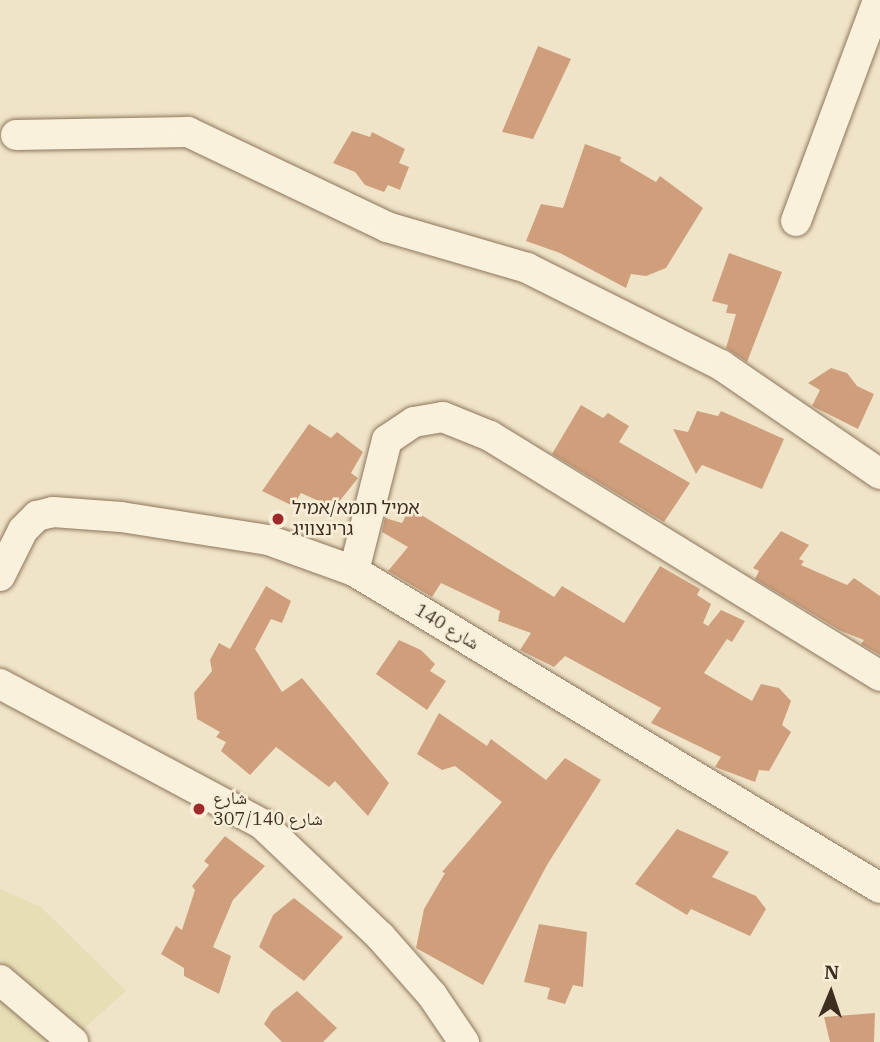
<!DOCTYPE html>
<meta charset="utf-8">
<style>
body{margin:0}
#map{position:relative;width:880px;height:1042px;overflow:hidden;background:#f0e4c8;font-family:"IBM Plex Serif","Noto Naskh Arabic","Noto Sans Hebrew",serif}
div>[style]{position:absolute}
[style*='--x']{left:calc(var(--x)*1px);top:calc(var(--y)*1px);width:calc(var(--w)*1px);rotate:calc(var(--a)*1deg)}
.farmland>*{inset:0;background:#e6deb5}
.building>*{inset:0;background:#cf9f7d}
.roads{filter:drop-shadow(0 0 2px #8d765c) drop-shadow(0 0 2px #8d765c)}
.minor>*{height:30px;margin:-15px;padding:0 15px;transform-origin:15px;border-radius:15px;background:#faf1dc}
.dots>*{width:19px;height:19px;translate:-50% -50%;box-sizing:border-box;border:4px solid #f7eed8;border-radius:50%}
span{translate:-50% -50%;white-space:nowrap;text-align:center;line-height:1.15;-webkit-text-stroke:5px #f7eed8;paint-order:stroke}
.poi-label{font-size:18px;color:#3d2e20}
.left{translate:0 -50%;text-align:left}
.street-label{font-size:18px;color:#3d2e20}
.north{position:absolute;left:796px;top:958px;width:70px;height:70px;-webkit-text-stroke:5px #f7eed8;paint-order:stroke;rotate:2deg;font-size:19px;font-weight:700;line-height:28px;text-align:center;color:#3d2e20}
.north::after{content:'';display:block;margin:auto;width:24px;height:32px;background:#3d2e20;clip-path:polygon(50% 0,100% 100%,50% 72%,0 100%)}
</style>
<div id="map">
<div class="farmland">
<i style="clip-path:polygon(0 889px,41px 907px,126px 991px,69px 1042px,0 1042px)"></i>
</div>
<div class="building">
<i style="clip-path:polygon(538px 46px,571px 59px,533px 139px,502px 132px)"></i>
<i style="clip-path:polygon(352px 131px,370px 137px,372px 132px,405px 149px,399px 163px,409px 167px,400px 190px,388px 185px,384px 192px,365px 185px,355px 172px,333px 163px)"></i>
<i style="clip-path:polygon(585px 144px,621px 157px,620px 161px,656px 182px,660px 176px,703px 208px,666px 268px,646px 276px,631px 274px,626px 288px,560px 253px,526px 241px,541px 204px,563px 208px)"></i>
<i style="clip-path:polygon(729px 253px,782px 272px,747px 362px,726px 348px,736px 314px,726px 313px,728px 305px,712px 301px)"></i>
<i style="clip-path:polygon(831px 368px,847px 373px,857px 386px,874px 394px,858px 429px,812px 406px,820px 390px,808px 383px)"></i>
<i style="clip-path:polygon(581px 405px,603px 418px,608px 413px,629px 426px,619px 442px,690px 483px,664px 522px,552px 454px)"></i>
<i style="clip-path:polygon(697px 411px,718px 416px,721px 411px,784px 439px,762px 489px,702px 465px,696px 474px,673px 429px,688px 432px)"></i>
<i style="clip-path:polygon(309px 424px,331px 438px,337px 432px,363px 452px,351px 473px,358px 478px,334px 508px,301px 493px,293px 506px,262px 491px)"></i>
<i style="clip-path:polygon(410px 508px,554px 597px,562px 586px,624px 623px,660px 566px,700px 589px,697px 595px,711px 604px,703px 623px,708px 626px,721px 610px,745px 621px,732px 642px,727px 639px,704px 673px,752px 701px,761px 684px,779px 688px,791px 701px,782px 725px,791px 732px,769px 771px,759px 770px,755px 782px,715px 767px,721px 757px,651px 723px,661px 708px,565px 656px,554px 667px,520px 650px,531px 633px,498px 621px,500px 611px,441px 583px,432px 597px,388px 571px,408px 547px,382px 532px,385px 518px,402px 523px)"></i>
<i style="clip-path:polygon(781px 531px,809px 545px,799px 559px,804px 561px,801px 565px,847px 585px,854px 578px,880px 596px,880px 655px,861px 644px,864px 640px,841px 631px,755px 579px,759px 571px,753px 568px)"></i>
<i style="clip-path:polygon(266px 586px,291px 601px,282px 623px,271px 619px,255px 649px,282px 692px,302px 678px,389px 783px,368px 816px,335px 781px,329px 787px,276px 747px,250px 775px,221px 751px,226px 742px,216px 737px,220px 732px,197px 719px,194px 693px,212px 671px,210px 660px,219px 643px,230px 649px)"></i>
<i style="clip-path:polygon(399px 640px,421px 650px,435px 664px,430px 671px,446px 681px,427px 710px,376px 674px)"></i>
<i style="clip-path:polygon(439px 713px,487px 746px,491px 739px,546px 780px,565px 758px,601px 780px,547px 865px,483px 985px,416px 948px,424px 909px,445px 873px,442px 872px,502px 802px,455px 766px,442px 770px,417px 754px)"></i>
<i style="clip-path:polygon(677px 829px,729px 852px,712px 877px,756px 896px,766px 909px,750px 936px,691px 909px,687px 915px,635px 884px)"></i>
<i style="clip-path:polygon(225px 836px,265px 866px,233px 900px,213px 947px,231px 956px,219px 994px,184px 976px,184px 968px,161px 954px,176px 926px,182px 930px,195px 890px,192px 886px,209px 865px,204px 861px)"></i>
<i style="clip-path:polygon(294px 898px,343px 937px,304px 981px,259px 947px,273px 915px)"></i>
<i style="clip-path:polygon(539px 924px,587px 932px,583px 987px,573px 985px,565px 1004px,547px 999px,550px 988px,524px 982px)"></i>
<i style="clip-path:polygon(297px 991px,337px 1028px,323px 1042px,282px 1042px,264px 1024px,272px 1011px)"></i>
<i style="clip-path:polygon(875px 1013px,874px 1042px,830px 1042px,824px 1017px)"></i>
</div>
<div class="roads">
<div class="minor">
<i style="--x:16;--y:135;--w:172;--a:-1"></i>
<i style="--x:188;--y:132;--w:221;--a:25.5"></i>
<i style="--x:387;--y:227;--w:146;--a:16.3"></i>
<i style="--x:527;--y:268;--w:217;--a:26.6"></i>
<i style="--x:721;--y:365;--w:193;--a:34.4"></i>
<i style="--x:796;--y:221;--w:236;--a:-69.6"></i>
<i style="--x:354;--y:571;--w:135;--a:-75.9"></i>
<i style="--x:387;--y:440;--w:32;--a:-34"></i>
<i style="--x:414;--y:422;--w:29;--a:-10"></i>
<i style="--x:443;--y:417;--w:51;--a:22"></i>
<i style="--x:490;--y:436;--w:458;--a:31.6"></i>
<i style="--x:0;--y:576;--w:51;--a:-63.4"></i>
<i style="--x:23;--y:530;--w:20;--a:-45"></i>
<i style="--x:37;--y:516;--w:16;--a:-14"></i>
<i style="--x:53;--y:512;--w:68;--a:4.2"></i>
<i style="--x:121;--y:517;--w:149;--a:8.9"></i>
<i style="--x:268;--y:540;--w:91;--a:19.8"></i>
<i style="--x:354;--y:571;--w:614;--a:31.08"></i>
<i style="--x:0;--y:684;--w:297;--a:28.1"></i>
<i style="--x:262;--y:824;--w:163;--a:43.5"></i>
<i style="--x:380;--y:936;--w:79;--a:48.6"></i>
<i style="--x:432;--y:995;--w:57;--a:55.8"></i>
<i style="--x:0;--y:980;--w:96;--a:40.3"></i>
</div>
</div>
<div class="dots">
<i style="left:278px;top:519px;background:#9e2a2b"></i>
<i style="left:199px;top:809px;background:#9e2a2b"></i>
</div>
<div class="poi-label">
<span class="left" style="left:292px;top:519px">אמיל תומא/אמיל<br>גרינצוויג</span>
<span class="left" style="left:213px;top:809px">شارع<br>307/شارع 140</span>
</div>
<div class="street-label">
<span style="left:447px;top:627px;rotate:31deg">شارع 140</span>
</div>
<div class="north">N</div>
</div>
